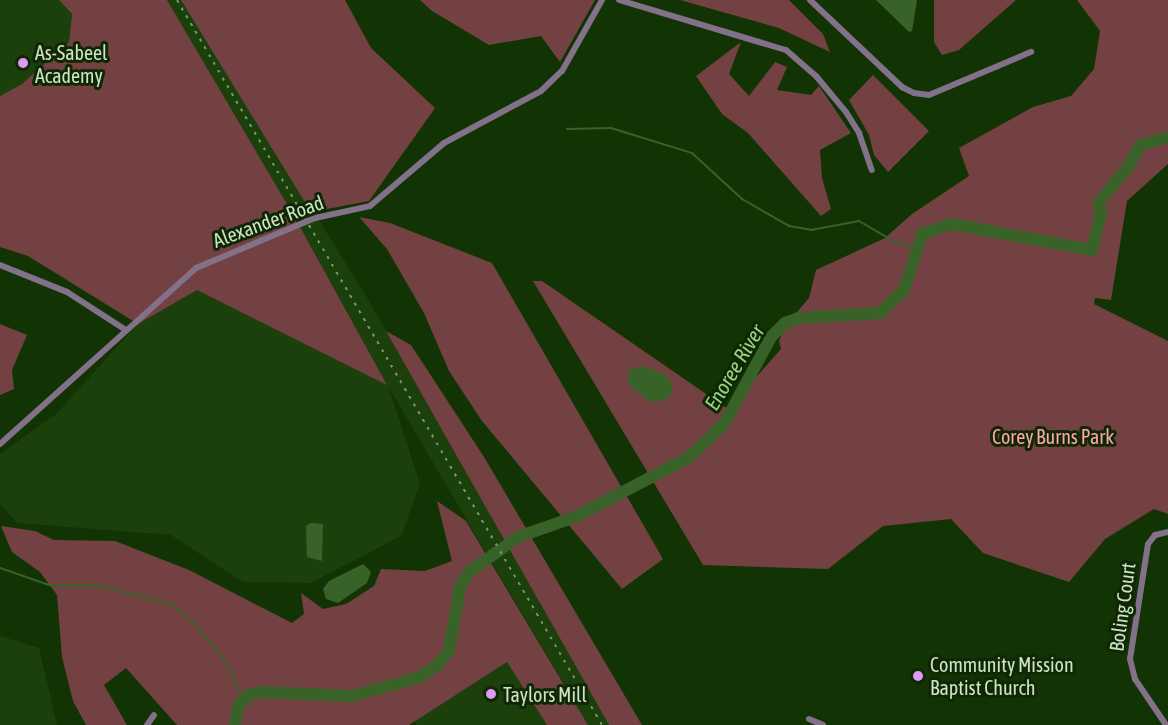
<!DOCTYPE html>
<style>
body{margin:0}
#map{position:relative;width:1168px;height:725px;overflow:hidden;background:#123303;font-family:"Asap Condensed",sans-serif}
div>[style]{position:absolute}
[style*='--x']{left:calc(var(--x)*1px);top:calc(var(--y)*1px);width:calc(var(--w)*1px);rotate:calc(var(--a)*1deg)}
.built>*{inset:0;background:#1b400b}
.green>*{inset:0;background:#744143}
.water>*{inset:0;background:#396229}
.stream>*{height:2px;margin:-1px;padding:0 1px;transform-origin:1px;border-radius:1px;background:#396229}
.river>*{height:12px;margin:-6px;padding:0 6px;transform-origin:6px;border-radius:6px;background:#396229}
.street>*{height:6px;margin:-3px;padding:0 3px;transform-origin:3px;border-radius:3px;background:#837089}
.rail>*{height:2px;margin-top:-1px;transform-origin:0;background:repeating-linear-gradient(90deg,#78946c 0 3px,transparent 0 9px)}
.dots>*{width:16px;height:16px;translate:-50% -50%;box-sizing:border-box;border:3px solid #102706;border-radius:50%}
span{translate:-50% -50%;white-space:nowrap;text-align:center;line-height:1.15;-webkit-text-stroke:6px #102706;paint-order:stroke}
.poi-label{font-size:20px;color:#cbe4c3}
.left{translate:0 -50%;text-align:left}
.street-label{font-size:20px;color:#cbe4c3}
.park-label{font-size:20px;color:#fca6a8}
.water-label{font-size:21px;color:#97d582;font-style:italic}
</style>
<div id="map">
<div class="built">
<i style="clip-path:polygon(0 0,59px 0,72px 14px,69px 42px,22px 84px,0 96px)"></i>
<i style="clip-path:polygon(167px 0,181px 0,365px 294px,609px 725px,588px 725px,389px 388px,420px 484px,401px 536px,311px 583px,243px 582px,171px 535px,17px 523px,0 504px,0 454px,56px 414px,138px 324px,197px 290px,386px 384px,294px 216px)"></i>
<i style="clip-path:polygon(0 636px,39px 648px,57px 725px,0 725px)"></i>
<i style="clip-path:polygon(507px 662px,547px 725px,416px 725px,414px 720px)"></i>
</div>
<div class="green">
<i style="clip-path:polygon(59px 0,167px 0,294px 216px,387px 385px,197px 290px,138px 324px,28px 256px,0 247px,0 96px,22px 84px,69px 42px,72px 14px)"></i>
<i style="clip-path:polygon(181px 0,345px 0,371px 48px,435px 108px,369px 201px,311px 212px)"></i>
<i style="clip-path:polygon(420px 0,595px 0,560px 62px,541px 36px,489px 45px,432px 11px)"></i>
<i style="clip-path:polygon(680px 0,789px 0,823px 34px,830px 52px,779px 28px)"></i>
<i style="clip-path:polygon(934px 0,1016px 0,959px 50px,942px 55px,934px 42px)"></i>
<i style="clip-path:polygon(1077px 0,1168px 0,1168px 164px,1127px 201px,1111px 300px,1095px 298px,1094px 304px,1168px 341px,1168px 514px,1154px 509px,1105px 539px,1069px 582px,983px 553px,951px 519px,883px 526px,828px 569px,703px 565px,533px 281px,542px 281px,728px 409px,781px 349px,779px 341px,786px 325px,809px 298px,816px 270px,885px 238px,912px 214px,969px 176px,959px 148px,1033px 107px,1071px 96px,1094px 69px,1100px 31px)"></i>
<i style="clip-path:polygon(741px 42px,729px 74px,749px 96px,775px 62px,787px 67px,777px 90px,811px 95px,819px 86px,851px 133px,820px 150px,822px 178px,831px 209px,821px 216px,748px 133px,722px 114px,696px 76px)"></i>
<i style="clip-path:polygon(873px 75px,929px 131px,888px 172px,874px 155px,869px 135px,849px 100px)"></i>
<i style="clip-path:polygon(359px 217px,390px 223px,492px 263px,663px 559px,622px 589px,482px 421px,449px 371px,424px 313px,387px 249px)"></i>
<i style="clip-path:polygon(0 324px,27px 335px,12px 370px,14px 389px,0 395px)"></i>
<i style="clip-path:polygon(386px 331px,411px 345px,484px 457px,642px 725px,609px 725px)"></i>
<i style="clip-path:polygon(437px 501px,466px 521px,588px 725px,547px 725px,507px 662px,409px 725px,177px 725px,126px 668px,104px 685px,127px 725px,86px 725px,73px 701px,62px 657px,57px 595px,40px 572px,12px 552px,1px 526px,35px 531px,54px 540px,115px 541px,189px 570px,292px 623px,304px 614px,301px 593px,323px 609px,346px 604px,374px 586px,381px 569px,425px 571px,452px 561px)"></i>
</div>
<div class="water">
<i style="clip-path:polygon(876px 0,917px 0,912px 31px,909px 32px)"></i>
<i style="clip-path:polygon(641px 366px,666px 374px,673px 386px,669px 398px,652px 403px,628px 384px,629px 370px)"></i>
<i style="clip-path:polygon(310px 523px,323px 524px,322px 561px,307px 557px,306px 526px)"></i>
<i style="clip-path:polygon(363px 564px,371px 572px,367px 583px,338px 603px,326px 599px,323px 589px,329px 581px)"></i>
</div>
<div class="stream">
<i style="--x:567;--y:129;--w:44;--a:-1.3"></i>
<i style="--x:611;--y:128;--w:85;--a:17.2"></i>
<i style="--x:692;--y:153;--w:68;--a:42.6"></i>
<i style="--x:742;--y:199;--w:54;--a:29.9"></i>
<i style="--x:789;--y:226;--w:22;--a:10"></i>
<i style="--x:811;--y:230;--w:49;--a:-10.6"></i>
<i style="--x:859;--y:221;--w:42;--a:30.3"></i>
<i style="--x:895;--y:242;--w:25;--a:12"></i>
<i style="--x:0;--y:568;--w:52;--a:19.1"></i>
<i style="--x:49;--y:585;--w:47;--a:0"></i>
<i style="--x:96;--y:585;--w:78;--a:14"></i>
<i style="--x:172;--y:604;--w:33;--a:41"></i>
<i style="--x:197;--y:626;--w:48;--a:51"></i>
<i style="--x:227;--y:663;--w:38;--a:67"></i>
</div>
<div class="river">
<i style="--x:235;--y:725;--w:19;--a:-81"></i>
<i style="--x:238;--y:706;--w:16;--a:-45"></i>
<i style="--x:249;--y:695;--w:11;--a:-15"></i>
<i style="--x:260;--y:692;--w:92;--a:2.5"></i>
<i style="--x:352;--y:696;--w:71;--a:-15.6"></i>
<i style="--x:420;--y:677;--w:20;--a:-33"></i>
<i style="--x:437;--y:666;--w:20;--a:-53"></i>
<i style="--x:449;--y:650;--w:64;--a:-80.1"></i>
<i style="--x:460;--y:587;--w:17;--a:-59"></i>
<i style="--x:469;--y:572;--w:60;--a:-35.5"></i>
<i style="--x:518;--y:537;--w:60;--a:-19.3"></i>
<i style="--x:575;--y:517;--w:127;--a:-27.6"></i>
<i style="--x:688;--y:458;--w:50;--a:-43.4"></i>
<i style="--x:724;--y:424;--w:99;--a:-61.6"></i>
<i style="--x:771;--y:337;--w:20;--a:-45"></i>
<i style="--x:785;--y:323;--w:15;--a:-20"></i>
<i style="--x:799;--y:318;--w:81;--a:-3.5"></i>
<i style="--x:880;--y:313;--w:33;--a:-44"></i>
<i style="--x:904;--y:290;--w:59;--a:-72.2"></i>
<i style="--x:922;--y:234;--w:31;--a:-19"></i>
<i style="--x:951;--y:224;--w:143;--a:10.4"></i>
<i style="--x:1092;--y:250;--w:36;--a:-76"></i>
<i style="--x:1101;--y:215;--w:13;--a:-99"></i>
<i style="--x:1099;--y:202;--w:45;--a:-50.4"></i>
<i style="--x:1128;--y:167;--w:25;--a:-61"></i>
<i style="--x:1140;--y:145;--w:29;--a:-16"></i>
</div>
<div class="street">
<i style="--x:619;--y:0;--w:174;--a:16.7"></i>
<i style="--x:786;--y:50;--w:40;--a:41"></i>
<i style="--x:816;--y:76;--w:47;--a:50.2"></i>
<i style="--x:846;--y:112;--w:25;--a:58"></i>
<i style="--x:859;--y:133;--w:39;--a:71"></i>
<i style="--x:810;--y:0;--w:127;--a:43.4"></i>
<i style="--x:902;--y:87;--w:13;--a:27"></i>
<i style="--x:914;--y:93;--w:15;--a:8"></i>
<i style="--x:929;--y:95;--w:111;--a:-22.9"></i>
<i style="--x:0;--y:265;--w:72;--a:21.9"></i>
<i style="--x:67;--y:292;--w:70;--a:32.8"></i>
<i style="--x:0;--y:444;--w:263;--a:-41.9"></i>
<i style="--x:196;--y:268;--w:129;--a:-22.8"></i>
<i style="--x:315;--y:218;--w:56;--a:-12.3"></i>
<i style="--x:370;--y:206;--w:97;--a:-40.4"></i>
<i style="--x:444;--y:143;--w:110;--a:-28.2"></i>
<i style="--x:541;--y:91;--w:29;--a:-44"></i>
<i style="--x:562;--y:71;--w:81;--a:-60.6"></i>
<i style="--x:809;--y:719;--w:15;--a:23"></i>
<i style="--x:147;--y:725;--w:12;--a:-55"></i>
<i style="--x:1166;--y:725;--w:55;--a:-124"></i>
<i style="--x:1135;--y:679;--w:21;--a:-104"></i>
<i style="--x:1130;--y:659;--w:116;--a:-81.1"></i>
<i style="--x:1148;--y:544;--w:11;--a:-52"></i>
<i style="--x:1155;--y:535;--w:13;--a:-13"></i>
</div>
<div class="rail">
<i style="--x:177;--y:0;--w:840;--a:59.62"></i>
</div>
<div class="dots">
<i style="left:23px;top:63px;background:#dd99f3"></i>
<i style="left:918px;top:676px;background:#dd99f3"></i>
<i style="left:491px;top:694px;background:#dd99f3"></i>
</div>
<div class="poi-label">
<span class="left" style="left:35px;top:64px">As-Sabeel<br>Academy</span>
<span class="left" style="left:930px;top:676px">Community Mission<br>Baptist Church</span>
<span class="left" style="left:503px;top:694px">Taylors Mill</span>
</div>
<div class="street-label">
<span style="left:268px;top:221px;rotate:-20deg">Alexander Road</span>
<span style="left:1122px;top:607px;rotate:-82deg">Boling Court</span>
</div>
<div class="park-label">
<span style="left:1053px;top:436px">Corey Burns Park</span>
</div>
<div class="water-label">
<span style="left:734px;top:367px;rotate:-59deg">Enoree River</span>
</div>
</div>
